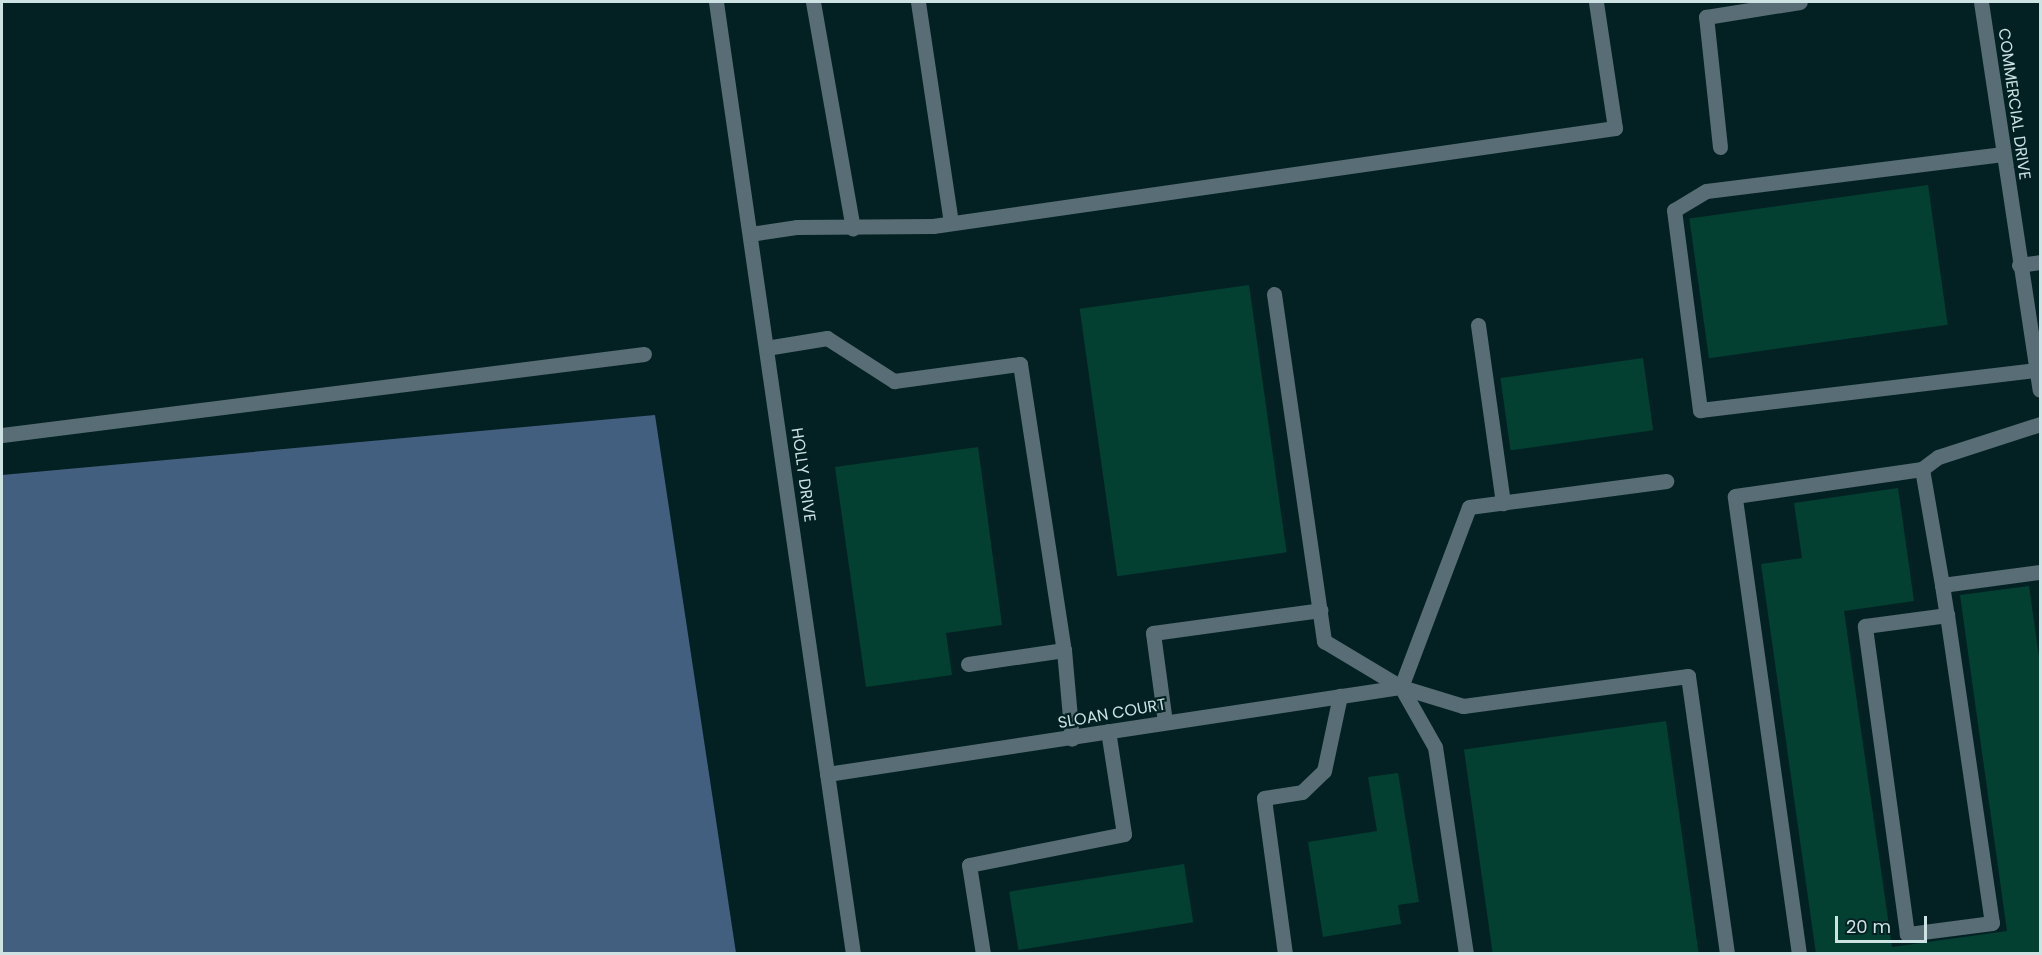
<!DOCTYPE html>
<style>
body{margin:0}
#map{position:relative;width:2042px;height:955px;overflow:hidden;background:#032122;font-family:Poppins,sans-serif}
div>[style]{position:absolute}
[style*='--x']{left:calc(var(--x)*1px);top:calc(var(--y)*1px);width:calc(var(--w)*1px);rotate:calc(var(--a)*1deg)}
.water>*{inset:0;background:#425f7f}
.building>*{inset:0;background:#034032;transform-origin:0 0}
.minor>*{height:15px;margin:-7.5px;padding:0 7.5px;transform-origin:7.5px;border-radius:7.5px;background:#586d75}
span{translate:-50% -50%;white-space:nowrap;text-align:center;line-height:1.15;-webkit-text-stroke:4.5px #032122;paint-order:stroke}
.street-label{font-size:16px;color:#cde2e3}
.frame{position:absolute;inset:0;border:3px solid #cde2e3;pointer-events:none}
.scale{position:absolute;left:1835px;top:916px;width:92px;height:27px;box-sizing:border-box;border:3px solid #cde2e3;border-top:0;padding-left:8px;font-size:18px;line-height:21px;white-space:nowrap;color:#cde2e3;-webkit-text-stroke:4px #032122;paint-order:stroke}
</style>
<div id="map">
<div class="water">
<i style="clip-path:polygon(655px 415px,736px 953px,2px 953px,2px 475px)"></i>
</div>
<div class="building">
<i style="left:1928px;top:185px;width:141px;height:241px;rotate:82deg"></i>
<i style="left:1249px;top:285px;width:270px;height:171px;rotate:82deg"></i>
<i style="left:1643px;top:358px;width:73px;height:144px;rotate:82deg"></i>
<i style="clip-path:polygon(978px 447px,1002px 625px,946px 633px,952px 675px,866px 687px,835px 467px)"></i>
<i style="clip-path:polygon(1898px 488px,1914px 601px,1844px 611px,1892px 947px,2007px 931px,1960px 595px,2029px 586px,2040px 664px,2040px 954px,1816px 954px,1761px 564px,1802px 558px,1794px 503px)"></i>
<i style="left:1666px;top:721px;width:235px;height:204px;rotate:82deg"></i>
<i style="clip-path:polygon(1398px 773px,1419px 902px,1398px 905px,1401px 924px,1323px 937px,1308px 842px,1377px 831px,1368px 777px)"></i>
<i style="left:1184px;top:864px;width:59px;height:177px;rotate:81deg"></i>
</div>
<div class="minor">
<i style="--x:716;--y:2;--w:962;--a:81.81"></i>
<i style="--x:813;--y:2;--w:230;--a:80"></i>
<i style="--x:918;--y:2;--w:223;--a:81.5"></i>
<i style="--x:1981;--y:2;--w:392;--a:81.4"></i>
<i style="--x:1720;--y:147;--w:131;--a:-96.1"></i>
<i style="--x:1706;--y:17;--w:95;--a:-9.1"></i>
<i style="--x:2003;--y:154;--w:299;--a:172.9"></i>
<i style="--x:1706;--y:191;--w:37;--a:149"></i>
<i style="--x:1674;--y:210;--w:202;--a:82.6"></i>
<i style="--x:1700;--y:410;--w:338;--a:-6.8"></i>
<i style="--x:750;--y:234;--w:48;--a:-8.5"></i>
<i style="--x:797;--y:227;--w:136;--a:-0.4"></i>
<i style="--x:933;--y:226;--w:689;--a:-8.18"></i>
<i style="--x:1615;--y:128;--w:127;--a:-98.6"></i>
<i style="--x:2019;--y:265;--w:21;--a:-8"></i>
<i style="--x:1274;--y:294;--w:351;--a:81.8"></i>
<i style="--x:1324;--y:641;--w:90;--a:30.9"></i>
<i style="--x:1401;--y:687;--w:65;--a:17"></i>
<i style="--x:1463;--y:706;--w:227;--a:-7.6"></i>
<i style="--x:1688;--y:676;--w:281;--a:82"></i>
<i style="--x:1478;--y:325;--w:180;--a:82"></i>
<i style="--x:766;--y:348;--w:62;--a:-9.3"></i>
<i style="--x:827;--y:338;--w:80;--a:32.7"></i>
<i style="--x:894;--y:381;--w:127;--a:-7.7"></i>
<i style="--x:1020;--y:364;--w:289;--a:81.3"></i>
<i style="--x:2;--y:435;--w:647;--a:-7.19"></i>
<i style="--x:1922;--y:469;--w:20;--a:-37"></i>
<i style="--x:1938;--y:457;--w:107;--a:-17.9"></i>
<i style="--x:1942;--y:585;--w:30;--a:81"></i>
<i style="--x:1947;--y:615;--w:311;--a:81.7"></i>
<i style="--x:1992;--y:923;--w:86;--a:172.6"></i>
<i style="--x:1907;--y:934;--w:311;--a:-97.8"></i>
<i style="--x:1865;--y:626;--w:83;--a:-7.6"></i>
<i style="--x:968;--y:664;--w:97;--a:-8.3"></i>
<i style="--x:1064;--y:650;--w:89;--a:84.9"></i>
<i style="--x:1165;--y:722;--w:90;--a:-97.7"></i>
<i style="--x:1153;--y:633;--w:169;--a:-7.8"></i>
<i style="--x:827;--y:774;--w:581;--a:-8.62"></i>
<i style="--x:983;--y:954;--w:90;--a:-98.9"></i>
<i style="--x:969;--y:865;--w:158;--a:-11.3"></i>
<i style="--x:1124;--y:834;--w:104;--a:-98.8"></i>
<i style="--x:1285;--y:954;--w:157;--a:-97.7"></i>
<i style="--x:1264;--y:798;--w:38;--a:-9"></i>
<i style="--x:1302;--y:792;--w:30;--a:-44"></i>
<i style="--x:1324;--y:771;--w:77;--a:-78"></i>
<i style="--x:1466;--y:954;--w:209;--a:-98.5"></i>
<i style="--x:1435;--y:747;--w:69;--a:-119.5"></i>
<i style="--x:1401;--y:687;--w:192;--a:-69.3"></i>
<i style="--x:1469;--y:507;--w:199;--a:-7.5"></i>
<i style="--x:1799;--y:954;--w:462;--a:-98"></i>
<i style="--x:1735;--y:496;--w:189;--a:-8.2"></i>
<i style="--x:1922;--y:469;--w:118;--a:80.2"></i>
<i style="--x:1942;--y:585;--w:99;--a:-7.6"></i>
</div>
<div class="street-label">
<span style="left:2014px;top:104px;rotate:82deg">COMMERCIAL DRIVE</span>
<span style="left:803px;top:475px;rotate:82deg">HOLLY DRIVE</span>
<span style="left:1112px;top:714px;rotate:-10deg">SLOAN COURT</span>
</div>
<div class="frame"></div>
<div class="scale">20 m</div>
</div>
